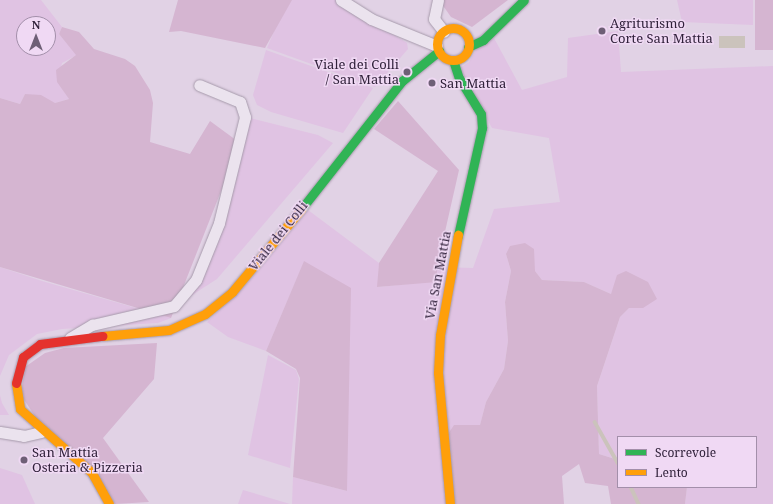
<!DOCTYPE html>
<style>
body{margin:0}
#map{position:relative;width:773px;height:504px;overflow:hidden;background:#e1d2e5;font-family:"Noto Serif",serif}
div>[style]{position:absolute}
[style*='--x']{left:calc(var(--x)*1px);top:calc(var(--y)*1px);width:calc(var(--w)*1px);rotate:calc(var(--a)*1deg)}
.farmland>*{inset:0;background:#e0c3e3}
.green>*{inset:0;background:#d5b5d1;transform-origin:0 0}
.water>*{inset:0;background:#cbc3bc;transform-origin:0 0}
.stream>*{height:3.5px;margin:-1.75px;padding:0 1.75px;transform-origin:1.75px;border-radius:1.75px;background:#cbc3bc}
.roads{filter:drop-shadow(0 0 1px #a69aab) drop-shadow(0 0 1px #a69aab)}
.street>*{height:11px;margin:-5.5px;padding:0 5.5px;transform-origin:5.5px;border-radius:5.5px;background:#ebe3ee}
.fast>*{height:9px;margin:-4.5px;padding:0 4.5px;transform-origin:4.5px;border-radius:4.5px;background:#30b455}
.slow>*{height:9px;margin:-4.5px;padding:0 4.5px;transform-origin:4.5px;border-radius:4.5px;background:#ff9f0a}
.slow>.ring{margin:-4.5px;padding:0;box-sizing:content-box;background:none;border:9px solid #ff9f0a;border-radius:50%}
.jam>*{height:9px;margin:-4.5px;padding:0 4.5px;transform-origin:4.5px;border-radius:4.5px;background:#e5322d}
.dots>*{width:11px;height:11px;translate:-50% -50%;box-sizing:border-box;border:2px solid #f0d9f4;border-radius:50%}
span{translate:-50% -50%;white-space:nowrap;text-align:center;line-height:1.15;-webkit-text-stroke:3px #f0d9f4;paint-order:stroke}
.poi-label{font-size:13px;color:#30213a}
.left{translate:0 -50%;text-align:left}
.right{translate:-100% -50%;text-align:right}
.street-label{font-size:13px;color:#30213a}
.legend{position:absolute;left:617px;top:436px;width:140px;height:52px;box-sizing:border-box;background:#f0d9f4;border:1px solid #a38faa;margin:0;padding:5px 7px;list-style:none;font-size:12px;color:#30213a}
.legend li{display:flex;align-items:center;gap:8px;height:20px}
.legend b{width:20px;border:1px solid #a38faa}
.north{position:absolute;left:16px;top:16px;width:40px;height:40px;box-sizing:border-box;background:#f0d9f4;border:1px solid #a38faa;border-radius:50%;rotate:0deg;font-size:11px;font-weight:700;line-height:16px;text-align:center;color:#30213a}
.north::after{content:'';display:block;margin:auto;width:14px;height:18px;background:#6e5f76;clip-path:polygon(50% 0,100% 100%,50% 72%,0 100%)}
</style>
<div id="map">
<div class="farmland">
<i style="clip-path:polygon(evenodd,0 0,41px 0,62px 27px,59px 34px,77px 55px,62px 63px,58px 82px,69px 99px,55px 103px,25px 94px,20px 104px,0 98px,0 0,24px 24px,48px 24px,48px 48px,24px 48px,24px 24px)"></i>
<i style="clip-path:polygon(287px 0,336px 0,407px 43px,408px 49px,375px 87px,267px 48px)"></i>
<i style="clip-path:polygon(677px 0,753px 0,753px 25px,682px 22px)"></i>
<i style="clip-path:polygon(618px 31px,621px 72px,773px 66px,773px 504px,685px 504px,687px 487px,756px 487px,756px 437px,618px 437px,618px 460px,599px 454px,597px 386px,620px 317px,629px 308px,643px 308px,616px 284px,611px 294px,584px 282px,542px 280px,535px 271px,506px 254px,511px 271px,505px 302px,508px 341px,504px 369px,486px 402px,480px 425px,454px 425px,446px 504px,292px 504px,293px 477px,347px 491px,304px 262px,266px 351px,228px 337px,207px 322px,246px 285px,308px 210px,379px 263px,378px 287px,437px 281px,437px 267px,473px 268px,494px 209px,560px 202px,549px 138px,492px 128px,460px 68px,469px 62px,476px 50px,494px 38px,522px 90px,567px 77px,568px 38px)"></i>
<i style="clip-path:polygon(266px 50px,373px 88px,343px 133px,271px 112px,257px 105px,253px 95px)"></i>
<i style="clip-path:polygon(250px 118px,318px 135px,333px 143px,217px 279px,189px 297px)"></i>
<i style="clip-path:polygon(0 267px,42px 281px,171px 318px,158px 323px,62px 329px,37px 334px,9px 355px,0 376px)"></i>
<i style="clip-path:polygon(268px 355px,296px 370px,299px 379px,290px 468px,248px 455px)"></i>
<i style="clip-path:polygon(0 395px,2px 403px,9px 415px,0 415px)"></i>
<i style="clip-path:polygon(0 468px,22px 475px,35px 504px,0 504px)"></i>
<i style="clip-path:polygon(243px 490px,290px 504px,238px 504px)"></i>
</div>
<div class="green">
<i style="clip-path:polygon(178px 0,292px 0,265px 48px,181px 31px,169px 32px)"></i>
<i style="clip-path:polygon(439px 0,508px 0,472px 27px,451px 17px)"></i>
<i style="left:755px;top:0;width:18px;height:50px"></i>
<i style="clip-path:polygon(62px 27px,79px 32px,94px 49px,125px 59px,135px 66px,150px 90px,153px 103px,150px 142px,190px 154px,210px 121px,240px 143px,171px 318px,0 267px,0 98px,20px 104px,25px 94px,41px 95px,55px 103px,69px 99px,57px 82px,56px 70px,76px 55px,59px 34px)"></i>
<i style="clip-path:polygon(398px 101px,459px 170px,437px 267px,437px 282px,377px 287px,379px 263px,438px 171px,374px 129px)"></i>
<i style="clip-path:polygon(525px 243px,534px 249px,535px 271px,542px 280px,584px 282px,611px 294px,617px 275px,626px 271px,648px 282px,657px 299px,643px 308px,629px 308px,620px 317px,597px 386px,599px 454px,618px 460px,618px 487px,687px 487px,685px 504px,611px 504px,608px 486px,585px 483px,579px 464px,562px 476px,564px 504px,446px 504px,440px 446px,454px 425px,480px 425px,486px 402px,504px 369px,508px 341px,505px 302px,511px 271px,506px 254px,510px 246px)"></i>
<i style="clip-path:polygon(304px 261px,351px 288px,347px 491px,293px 477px,300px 378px,296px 369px,266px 351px)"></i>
<i style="clip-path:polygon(157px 343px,154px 379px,103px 438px,149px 502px,115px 504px,42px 427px,21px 395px,25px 367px,45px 353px,64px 348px)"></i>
</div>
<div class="water">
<i style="left:745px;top:36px;width:12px;height:26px;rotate:90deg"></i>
</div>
<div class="stream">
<i style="--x:595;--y:422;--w:47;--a:60.7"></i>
<i style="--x:631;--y:487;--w:19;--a:65"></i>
</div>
<div class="roads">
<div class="street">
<i style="--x:341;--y:0;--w:36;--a:32"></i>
<i style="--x:371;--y:19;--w:71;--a:22.2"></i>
<i style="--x:438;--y:0;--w:19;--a:102"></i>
<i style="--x:434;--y:19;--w:16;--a:52"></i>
<i style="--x:70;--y:338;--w:26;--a:-31"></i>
<i style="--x:92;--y:325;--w:84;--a:-13"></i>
<i style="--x:174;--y:306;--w:34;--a:-50"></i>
<i style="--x:196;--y:280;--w:61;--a:-68"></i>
<i style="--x:219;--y:223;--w:109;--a:-76.2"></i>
<i style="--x:245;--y:117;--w:16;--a:-108"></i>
<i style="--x:240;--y:102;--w:44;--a:-157.5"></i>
<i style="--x:0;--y:432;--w:24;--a:9"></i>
<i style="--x:24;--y:436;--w:18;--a:-13"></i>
</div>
<div class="fast">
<i style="--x:468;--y:47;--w:17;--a:-25"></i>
<i style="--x:483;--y:40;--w:57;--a:-44.3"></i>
<i style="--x:453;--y:60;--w:19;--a:72"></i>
<i style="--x:459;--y:78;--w:42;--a:58.6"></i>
<i style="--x:481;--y:114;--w:14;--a:86"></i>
<i style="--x:482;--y:128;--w:110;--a:102.6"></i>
<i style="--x:302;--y:208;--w:162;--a:-51.8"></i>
<i style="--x:402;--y:81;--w:48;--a:-39"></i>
</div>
<div class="slow">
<i class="ring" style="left:437px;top:28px;width:23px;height:23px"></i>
<i style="--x:102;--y:336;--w:67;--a:-5.1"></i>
<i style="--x:169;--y:330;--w:39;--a:-24"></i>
<i style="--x:205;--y:314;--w:35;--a:-39"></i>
<i style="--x:232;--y:292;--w:109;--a:-50.2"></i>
<i style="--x:16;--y:383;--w:26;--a:81"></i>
<i style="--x:20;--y:409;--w:96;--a:41.6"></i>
<i style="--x:92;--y:473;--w:35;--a:61"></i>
<i style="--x:450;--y:504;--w:132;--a:-95.2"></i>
<i style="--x:438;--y:373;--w:38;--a:-87"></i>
<i style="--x:440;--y:335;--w:102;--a:-79.8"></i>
</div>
<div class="jam">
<i style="--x:16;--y:383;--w:27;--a:-75"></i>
<i style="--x:23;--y:357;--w:21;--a:-37"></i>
<i style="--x:40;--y:344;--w:63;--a:-7.4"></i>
</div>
</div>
<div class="dots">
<i style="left:602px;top:31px;background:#6e5f76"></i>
<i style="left:407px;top:72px;background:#6e5f76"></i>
<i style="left:432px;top:83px;background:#6e5f76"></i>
<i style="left:24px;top:460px;background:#6e5f76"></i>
</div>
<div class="poi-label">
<span class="left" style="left:610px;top:31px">Agriturismo<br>Corte San Mattia</span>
<span class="right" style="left:399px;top:72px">Viale dei Colli<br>/ San Mattia</span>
<span class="left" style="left:440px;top:83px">San Mattia</span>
<span class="left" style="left:32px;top:460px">San Mattia<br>Osteria &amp; Pizzeria</span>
</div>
<div class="street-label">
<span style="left:278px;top:236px;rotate:-51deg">Viale dei Colli</span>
<span style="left:438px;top:275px;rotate:-79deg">Via San Mattia</span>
</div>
<ul class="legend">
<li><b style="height:5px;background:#30b455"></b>Scorrevole</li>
<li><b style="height:5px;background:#ff9f0a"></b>Lento</li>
</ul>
<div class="north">N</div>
</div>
